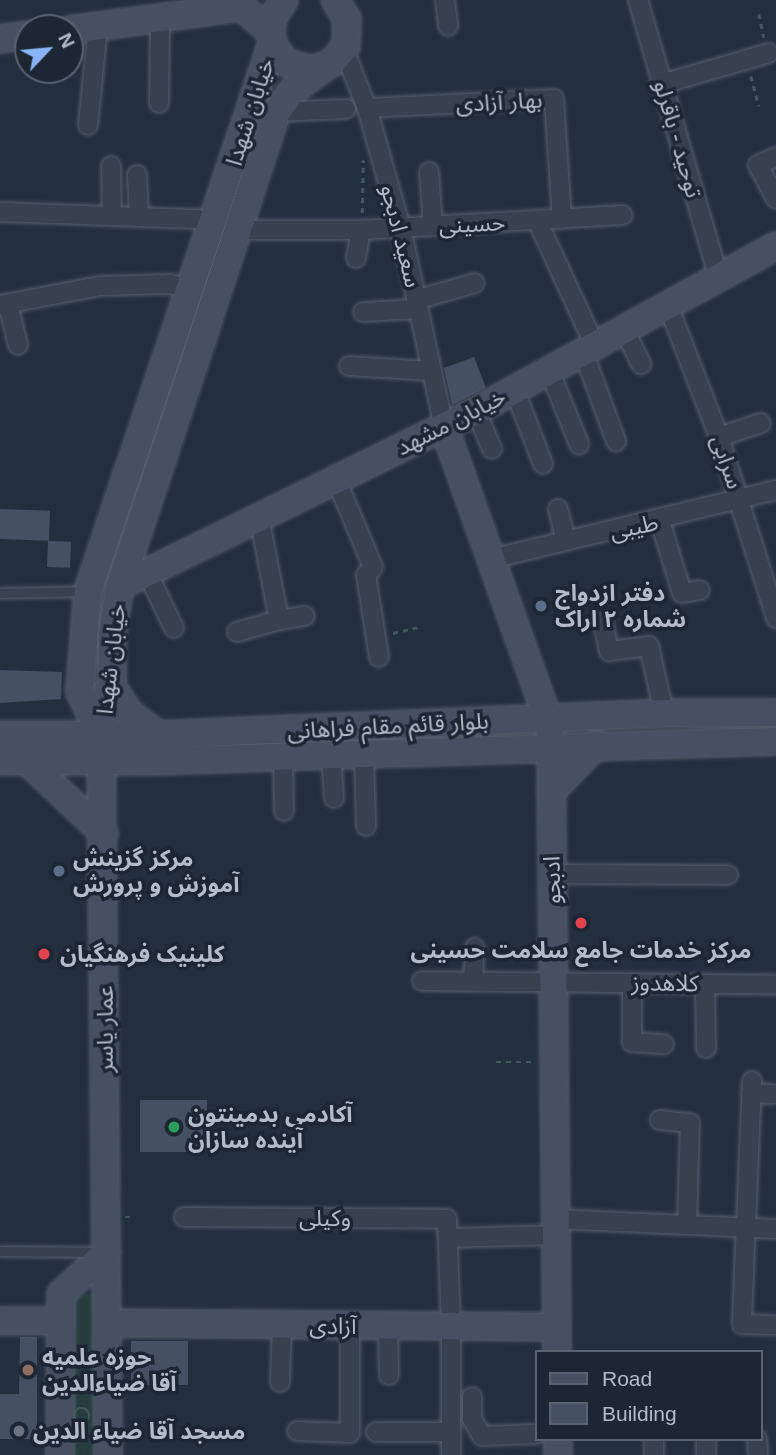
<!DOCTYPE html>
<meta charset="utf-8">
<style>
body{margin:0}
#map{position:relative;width:776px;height:1455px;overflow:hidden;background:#242f3e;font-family:Arial,"Noto Sans Arabic",sans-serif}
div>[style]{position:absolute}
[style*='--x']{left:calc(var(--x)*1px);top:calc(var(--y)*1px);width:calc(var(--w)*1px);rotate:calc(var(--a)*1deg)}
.green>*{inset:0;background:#263c3f;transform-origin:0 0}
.building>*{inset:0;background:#455162;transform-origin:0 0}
.path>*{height:2.5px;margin-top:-1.25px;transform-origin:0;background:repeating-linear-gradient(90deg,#44595c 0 5px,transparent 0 10px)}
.path>.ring{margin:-1.25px;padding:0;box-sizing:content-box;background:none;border:2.5px solid #44595c;border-radius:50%}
.roads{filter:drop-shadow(0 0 2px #565f6c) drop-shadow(0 0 2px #565f6c)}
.lane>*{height:9px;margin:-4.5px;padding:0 4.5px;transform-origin:4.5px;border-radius:4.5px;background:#38414e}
.street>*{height:18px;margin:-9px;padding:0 9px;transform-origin:9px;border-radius:9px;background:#38414e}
.secondary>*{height:26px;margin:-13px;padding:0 13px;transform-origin:13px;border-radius:13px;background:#465061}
.dots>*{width:19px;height:19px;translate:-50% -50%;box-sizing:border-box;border:4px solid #1d2633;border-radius:50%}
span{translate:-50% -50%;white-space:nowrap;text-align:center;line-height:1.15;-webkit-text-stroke:7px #1d2633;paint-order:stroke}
.street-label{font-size:23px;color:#b4bcc9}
.poi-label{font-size:23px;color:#b4bcc9;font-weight:700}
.left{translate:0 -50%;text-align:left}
.legend{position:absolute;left:535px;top:1350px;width:228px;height:91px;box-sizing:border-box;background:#1d2633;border:2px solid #59626f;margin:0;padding:9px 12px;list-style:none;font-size:21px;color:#b4bcc9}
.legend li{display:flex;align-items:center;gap:14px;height:35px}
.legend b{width:35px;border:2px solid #59626f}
.north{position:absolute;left:14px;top:14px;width:70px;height:70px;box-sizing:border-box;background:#1d2633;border:2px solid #59626f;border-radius:50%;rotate:64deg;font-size:19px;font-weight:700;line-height:28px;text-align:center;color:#b4bcc9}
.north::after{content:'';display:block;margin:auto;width:24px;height:32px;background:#8ab4f8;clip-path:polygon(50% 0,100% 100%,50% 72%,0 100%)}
</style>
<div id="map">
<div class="green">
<i style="left:67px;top:1293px;width:36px;height:58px;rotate:2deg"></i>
<i style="left:66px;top:1362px;width:36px;height:93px;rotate:2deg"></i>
</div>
<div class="building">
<i style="clip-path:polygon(474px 357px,486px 388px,452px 405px,444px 368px)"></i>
<i style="left:0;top:509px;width:50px;height:30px;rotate:2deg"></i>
<i style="left:48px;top:541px;width:23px;height:26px;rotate:2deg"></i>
<i style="clip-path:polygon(0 670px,62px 672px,61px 699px,0 703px)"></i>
<i style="left:207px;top:1100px;width:52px;height:67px;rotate:90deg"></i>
<i style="clip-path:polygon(20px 1337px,37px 1337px,37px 1439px,0 1439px,0 1394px,19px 1394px)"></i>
<i style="left:131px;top:1341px;width:57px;height:44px"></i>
</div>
<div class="path">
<i style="--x:759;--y:14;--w:24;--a:78"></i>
<i style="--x:751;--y:76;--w:31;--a:75"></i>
<i style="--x:362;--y:213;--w:53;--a:-88.9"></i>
<i style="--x:393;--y:633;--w:26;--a:-13"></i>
<i style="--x:496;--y:1062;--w:37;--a:0"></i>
<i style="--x:125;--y:1217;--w:10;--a:0"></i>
<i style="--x:129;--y:1356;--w:7;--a:0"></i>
<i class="ring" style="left:74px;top:1408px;width:13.5px;height:13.5px"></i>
</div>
<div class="roads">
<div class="lane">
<i style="--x:0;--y:593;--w:87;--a:-1.3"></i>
<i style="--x:0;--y:1251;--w:100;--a:0.6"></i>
</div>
<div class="street">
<i style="--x:445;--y:0;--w:26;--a:83"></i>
<i style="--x:638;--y:0;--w:290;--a:73.8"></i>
<i style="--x:344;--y:50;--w:62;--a:68.4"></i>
<i style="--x:367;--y:108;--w:125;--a:74.2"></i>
<i style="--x:401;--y:228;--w:204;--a:77.8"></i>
<i style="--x:662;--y:84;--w:111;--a:-16.2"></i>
<i style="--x:159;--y:103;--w:86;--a:-89.3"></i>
<i style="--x:367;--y:108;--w:187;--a:-2.8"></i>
<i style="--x:554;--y:99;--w:120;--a:86.2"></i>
<i style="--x:277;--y:112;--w:69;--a:-2.5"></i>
<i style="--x:88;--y:125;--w:100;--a:-84.2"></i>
<i style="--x:776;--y:157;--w:20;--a:156"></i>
<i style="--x:758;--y:165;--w:38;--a:62"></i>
<i style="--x:111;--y:166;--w:50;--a:88.9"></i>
<i style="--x:429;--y:172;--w:54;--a:85.8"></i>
<i style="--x:137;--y:175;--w:42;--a:87.3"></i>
<i style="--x:0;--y:212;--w:214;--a:2.1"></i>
<i style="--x:537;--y:220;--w:141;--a:65.3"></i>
<i style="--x:237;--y:230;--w:124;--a:0"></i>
<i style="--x:361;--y:230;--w:262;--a:-3.3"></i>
<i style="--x:356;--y:258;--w:28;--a:-80"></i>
<i style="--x:416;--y:300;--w:61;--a:-16.1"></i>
<i style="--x:8;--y:304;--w:42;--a:76.3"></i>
<i style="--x:0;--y:305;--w:102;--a:-10.8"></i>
<i style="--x:100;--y:286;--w:70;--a:-1.6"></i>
<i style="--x:170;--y:284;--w:23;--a:15"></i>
<i style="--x:669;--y:308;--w:138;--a:68.8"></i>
<i style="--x:719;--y:437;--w:190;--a:72.5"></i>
<i style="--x:363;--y:312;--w:55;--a:-3.1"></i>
<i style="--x:625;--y:331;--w:37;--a:64"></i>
<i style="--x:584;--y:354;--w:93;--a:69.8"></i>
<i style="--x:349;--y:366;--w:83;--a:3.4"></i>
<i style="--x:550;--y:372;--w:78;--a:68.1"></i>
<i style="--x:515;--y:391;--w:78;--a:69"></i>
<i style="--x:476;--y:411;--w:41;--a:67.2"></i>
<i style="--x:719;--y:437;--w:44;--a:-18.4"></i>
<i style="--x:336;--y:479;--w:95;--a:67.2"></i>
<i style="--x:373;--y:567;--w:11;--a:131"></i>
<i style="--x:366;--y:575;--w:83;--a:81"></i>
<i style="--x:558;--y:509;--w:33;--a:76"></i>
<i style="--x:660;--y:521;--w:75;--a:73"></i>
<i style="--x:682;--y:593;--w:18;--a:-9"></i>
<i style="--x:491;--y:559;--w:293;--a:-13.6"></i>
<i style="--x:147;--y:572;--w:62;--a:64.3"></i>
<i style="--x:279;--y:620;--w:26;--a:-9"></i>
<i style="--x:603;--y:623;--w:29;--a:78"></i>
<i style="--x:609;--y:651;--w:40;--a:-7.1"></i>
<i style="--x:649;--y:646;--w:69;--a:77.4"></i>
<i style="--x:237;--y:632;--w:44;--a:-15.9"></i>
<i style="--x:279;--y:620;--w:106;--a:-100.9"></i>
<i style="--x:364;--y:753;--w:73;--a:88.4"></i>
<i style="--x:331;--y:754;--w:44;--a:86.1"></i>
<i style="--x:283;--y:756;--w:55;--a:89"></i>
<i style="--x:552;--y:874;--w:176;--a:0.3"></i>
<i style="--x:422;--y:981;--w:354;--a:0.6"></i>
<i style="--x:473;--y:981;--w:33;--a:-87"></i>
<i style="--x:632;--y:983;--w:59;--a:90"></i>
<i style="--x:632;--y:1042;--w:32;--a:4"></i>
<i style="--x:705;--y:984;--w:64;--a:89.1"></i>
<i style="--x:752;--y:1081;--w:243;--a:92.4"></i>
<i style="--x:742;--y:1324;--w:34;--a:2"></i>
<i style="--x:751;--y:1093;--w:21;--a:3"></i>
<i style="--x:660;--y:1120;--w:30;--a:6"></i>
<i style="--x:690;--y:1123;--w:101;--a:91.7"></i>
<i style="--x:184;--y:1217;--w:263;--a:0.4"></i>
<i style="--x:447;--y:1219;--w:108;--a:87.9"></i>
<i style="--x:556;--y:1219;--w:220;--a:2.6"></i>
<i style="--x:448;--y:1238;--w:108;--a:-1.6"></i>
<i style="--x:388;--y:1326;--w:49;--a:88.8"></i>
<i style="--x:280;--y:1382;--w:57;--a:-88"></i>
<i style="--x:472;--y:1397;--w:22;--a:90"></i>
<i style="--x:472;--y:1419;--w:20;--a:60"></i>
<i style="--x:297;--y:1431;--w:53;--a:2.2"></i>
<i style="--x:350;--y:1433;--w:107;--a:-90"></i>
<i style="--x:376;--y:1432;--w:75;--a:0"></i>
<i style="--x:482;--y:1436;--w:54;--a:-2.1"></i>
<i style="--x:757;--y:1439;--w:16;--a:86"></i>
<i style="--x:451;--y:1455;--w:117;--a:-90"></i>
<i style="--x:654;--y:1455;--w:16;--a:-90"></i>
<i style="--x:706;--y:1455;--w:16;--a:-90"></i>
</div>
<div class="secondary">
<i style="--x:284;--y:0;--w:25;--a:122"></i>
<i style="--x:271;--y:21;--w:23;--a:88"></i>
<i style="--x:272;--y:44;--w:22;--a:54"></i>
<i style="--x:285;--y:62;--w:27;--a:17"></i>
<i style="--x:311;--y:70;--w:22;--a:-18"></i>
<i style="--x:332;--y:63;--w:22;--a:-51"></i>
<i style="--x:346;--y:46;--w:27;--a:-88"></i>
<i style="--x:347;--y:19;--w:22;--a:-122"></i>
<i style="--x:70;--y:30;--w:174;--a:-7.6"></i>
<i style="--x:242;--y:7;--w:37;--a:41"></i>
<i style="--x:0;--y:39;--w:28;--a:-8"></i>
<i style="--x:444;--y:427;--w:310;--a:70.4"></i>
<i style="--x:548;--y:719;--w:26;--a:83"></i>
<i style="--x:551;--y:745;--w:607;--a:89.43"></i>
<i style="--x:120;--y:586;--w:397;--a:-26.2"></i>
<i style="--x:476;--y:411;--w:342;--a:-28.8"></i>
<i style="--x:107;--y:692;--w:8;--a:-50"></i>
<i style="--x:112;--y:686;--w:31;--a:58"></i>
<i style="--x:128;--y:712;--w:37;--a:38"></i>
<i style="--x:0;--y:735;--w:157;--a:0"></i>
<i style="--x:157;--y:735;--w:507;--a:-2.48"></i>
<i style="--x:664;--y:713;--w:112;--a:0"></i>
<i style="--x:101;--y:737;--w:51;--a:-114.5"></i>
<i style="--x:80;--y:691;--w:100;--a:-85.4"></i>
<i style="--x:88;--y:591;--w:577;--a:-71.41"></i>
<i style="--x:0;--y:761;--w:148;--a:0"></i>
<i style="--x:148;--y:761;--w:628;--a:-1.82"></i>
<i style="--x:28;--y:762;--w:104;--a:43.1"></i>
<i style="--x:551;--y:792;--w:66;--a:-46.2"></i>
<i style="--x:0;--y:1321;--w:59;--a:0"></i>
<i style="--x:108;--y:1323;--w:449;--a:0.5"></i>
<i style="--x:558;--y:1439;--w:16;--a:90"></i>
<i style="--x:60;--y:1455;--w:161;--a:-89.6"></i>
<i style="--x:61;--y:1294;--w:62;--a:-42.4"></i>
<i style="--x:108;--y:1455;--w:718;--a:-90.56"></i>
<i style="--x:101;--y:737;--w:52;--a:-77.8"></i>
<i style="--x:112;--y:686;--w:54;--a:-90"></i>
<i style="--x:112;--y:632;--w:47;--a:-80.1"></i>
<i style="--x:120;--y:586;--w:499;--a:-71.7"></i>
<i style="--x:277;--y:112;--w:26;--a:-54"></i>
<i style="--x:292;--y:91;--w:39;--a:-36"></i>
</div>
</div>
<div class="dots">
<i style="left:541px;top:606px;background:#5c6f8a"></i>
<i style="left:59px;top:871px;background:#5c6f8a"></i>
<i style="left:581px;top:923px;background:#e0444e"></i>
<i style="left:44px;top:954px;background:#e0444e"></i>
<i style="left:174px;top:1127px;background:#2e9e5b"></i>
<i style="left:28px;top:1370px;background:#8d6e63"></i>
<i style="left:19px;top:1431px;background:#6b7280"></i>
</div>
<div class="street-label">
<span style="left:499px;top:102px;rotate:-3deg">بهار آزادی</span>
<span style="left:250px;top:112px;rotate:-72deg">خیابان شهدا</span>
<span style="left:678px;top:139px;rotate:74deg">توحید - باقرلو</span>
<span style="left:472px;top:224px;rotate:-3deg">حسینی</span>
<span style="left:401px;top:236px;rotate:76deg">سعید ادبجو</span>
<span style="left:451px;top:422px;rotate:-27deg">خیابان مشهد</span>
<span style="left:727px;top:462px;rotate:71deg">سرابی</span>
<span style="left:634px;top:527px;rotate:-12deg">طیبی</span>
<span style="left:111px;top:659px;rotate:-83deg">خیابان شهدا</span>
<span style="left:388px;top:726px;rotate:-3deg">بلوار قائم مقام فراهانی</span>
<span style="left:552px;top:880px;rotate:-91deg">ادبجو</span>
<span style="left:665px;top:983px;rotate:1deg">کلاهدوز</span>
<span style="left:105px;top:1029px;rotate:-90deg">عمار یاسر</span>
<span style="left:325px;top:1218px">وکیلی</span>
<span style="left:333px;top:1326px;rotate:1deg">آزادی</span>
</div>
<div class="poi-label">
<span class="left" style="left:555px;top:606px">دفتر ازدواج<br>شماره ۲ اراک</span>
<span class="left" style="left:73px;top:871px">مرکز گزینش<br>آموزش و پرورش</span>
<span style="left:581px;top:950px">مرکز خدمات جامع سلامت حسینی</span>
<span class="left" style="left:60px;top:954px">کلینیک فرهنگیان</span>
<span class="left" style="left:188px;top:1127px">آکادمی بدمینتون<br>آینده سازان</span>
<span class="left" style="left:42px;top:1370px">حوزه علمیه<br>آقا ضیاءالدین</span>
<span class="left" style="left:33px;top:1431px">مسجد آقا ضیاء الدین</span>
</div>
<ul class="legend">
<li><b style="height:9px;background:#465061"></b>Road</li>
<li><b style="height:19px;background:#455162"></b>Building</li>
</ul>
<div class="north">N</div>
</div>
